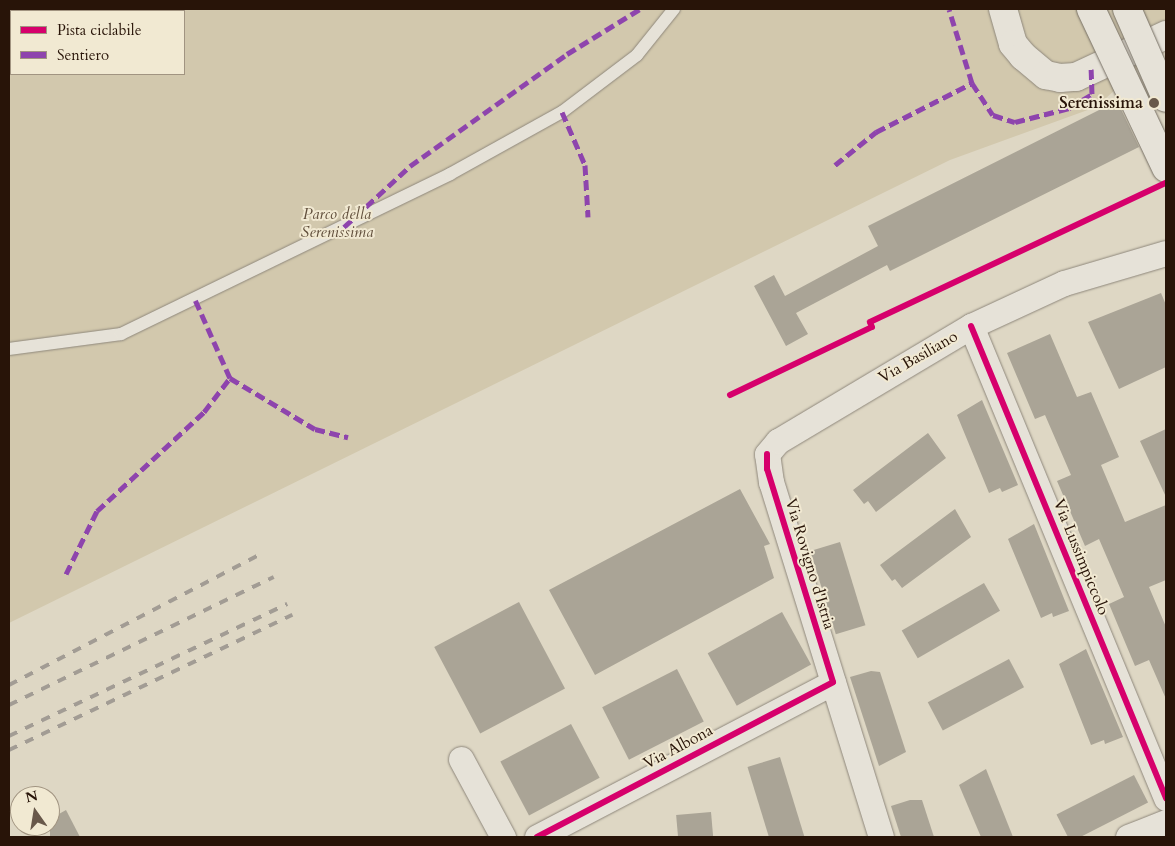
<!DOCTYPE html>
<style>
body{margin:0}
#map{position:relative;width:1175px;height:846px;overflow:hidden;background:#ded7c4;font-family:Cardo,serif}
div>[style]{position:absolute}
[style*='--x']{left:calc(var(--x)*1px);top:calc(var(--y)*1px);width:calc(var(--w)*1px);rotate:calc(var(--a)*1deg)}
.green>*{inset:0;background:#d2c8ad}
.building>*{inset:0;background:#aaa496;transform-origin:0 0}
.roads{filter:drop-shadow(0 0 1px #8e877b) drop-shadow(0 0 1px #8e877b)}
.lane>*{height:12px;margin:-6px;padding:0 6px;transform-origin:6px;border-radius:6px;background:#e6e2d8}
.street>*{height:25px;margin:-12.5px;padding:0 12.5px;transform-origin:12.5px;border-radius:12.5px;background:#e6e2d8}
.secondary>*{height:28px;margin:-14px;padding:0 14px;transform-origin:14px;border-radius:14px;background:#e6e2d8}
.rail>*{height:4px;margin-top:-2px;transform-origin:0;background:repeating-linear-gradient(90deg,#a29c94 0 9px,transparent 0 18px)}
.bridges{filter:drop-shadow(0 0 1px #746d62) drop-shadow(0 0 1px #746d62)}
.secondary-bridge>*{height:28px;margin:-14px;padding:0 14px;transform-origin:14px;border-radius:14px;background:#e6e2d8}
.quiet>*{height:5px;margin-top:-2.5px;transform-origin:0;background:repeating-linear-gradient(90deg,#8e44ad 0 10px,transparent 0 15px)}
.cycleway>*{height:6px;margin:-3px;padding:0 3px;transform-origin:3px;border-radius:3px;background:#d6006c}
.dots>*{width:14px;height:14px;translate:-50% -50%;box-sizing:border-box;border:2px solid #f1e9d2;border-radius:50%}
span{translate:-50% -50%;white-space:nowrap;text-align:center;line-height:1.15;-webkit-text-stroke:4px #f1e9d2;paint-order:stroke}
.poi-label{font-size:16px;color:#281408;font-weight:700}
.right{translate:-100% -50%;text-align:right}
.park-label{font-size:16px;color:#604e3b;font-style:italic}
.street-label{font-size:16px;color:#281408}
.frame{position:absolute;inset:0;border:10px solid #281408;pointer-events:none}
.legend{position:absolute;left:10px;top:10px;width:175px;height:65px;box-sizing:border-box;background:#f1e9d2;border:1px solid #a19481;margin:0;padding:6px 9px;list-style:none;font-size:15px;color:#281408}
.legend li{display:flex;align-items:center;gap:10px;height:25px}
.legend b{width:25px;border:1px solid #a19481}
.north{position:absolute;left:10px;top:786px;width:50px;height:50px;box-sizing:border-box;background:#f1e9d2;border:1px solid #a19481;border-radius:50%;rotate:347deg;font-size:14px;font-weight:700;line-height:20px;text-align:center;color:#281408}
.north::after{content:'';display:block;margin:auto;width:18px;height:22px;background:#68584a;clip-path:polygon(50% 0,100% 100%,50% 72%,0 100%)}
</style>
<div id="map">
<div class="green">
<i style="clip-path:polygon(evenodd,9px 9px,1166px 9px,1166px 44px,1096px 107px,950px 160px,9px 623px,9px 9px,11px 11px,184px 11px,184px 74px,11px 74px,11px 11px)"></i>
</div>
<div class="building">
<i style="clip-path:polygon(1117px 101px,1139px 147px,890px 271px,887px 265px,796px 313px,808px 334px,786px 346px,754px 286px,774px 275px,785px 296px,878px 246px,868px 226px)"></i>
<i style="clip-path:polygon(1161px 293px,1166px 305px,1166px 367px,1119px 389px,1088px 322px)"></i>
<i style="clip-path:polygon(1050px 334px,1077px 397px,1091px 392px,1119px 457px,1101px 465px,1125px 522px,1166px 505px,1166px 580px,1149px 587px,1166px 627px,1166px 699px,1149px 660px,1135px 666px,1109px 604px,1124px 597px,1099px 539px,1085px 546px,1057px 481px,1071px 475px,1045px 415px,1035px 419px,1007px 353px)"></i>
<i style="clip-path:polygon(982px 400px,1018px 485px,1002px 492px,1000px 488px,989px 493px,957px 415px)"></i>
<i style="clip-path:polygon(1166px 429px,1166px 497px,1140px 441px)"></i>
<i style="clip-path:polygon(928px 433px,946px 458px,876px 512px,868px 501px,864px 504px,853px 490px)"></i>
<i style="clip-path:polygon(740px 489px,770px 544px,764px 546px,774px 578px,595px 675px,549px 590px)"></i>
<i style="clip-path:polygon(955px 509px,971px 537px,902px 588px,895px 579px,892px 581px,880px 565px)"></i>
<i style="clip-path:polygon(1034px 524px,1069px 611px,1053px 617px,1052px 613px,1041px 618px,1008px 539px)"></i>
<i style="left:840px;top:542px;width:87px;height:31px;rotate:73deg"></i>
<i style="left:984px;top:583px;width:32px;height:95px;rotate:60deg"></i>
<i style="left:519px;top:602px;width:98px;height:96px;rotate:62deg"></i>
<i style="left:782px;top:612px;width:60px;height:85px;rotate:61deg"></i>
<i style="clip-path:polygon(1086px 649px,1123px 737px,1105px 744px,1104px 740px,1091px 745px,1059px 664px)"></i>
<i style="left:1009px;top:659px;width:32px;height:92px;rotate:62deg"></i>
<i style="left:677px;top:669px;width:59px;height:84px;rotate:63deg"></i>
<i style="clip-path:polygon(871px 671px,880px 672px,906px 752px,879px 766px,850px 677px)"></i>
<i style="left:571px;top:724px;width:61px;height:80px;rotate:62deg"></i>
<i style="left:780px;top:757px;width:84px;height:34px;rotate:73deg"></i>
<i style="clip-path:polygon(986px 769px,1013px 837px,981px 837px,959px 785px)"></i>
<i style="left:1134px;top:775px;width:31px;height:87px;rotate:63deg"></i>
<i style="clip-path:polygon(910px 800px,922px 800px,934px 837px,901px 837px,891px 806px)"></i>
<i style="clip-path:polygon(66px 810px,80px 837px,50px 837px,50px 819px)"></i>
<i style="left:711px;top:812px;width:25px;height:35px;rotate:85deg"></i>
</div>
<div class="roads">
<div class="lane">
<i style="--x:9;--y:349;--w:113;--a:-7.6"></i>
<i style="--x:121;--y:334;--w:366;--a:-25.9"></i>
<i style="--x:450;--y:174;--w:128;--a:-29"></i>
<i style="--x:562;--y:112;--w:94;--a:-37.2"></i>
<i style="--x:637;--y:55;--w:59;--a:-51.2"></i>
</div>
<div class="street">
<i style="--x:971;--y:326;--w:511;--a:67.55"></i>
<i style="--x:461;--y:759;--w:89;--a:61.7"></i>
<i style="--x:537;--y:837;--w:334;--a:-27.6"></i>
<i style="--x:881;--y:837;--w:372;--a:-107.2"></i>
<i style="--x:771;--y:482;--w:28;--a:-98"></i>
<i style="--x:767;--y:454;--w:17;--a:-50"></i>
<i style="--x:778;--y:441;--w:225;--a:-30.8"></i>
<i style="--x:971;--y:326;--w:102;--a:-24.8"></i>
<i style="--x:1064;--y:283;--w:106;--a:-16.4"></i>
<i style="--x:1128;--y:837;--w:41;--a:-21.5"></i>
</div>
<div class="secondary">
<i style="--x:1003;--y:9;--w:36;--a:74"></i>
<i style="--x:1013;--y:44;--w:16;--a:50"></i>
<i style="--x:1023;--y:56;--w:30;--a:40"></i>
<i style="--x:1046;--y:75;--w:14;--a:12"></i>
<i style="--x:1060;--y:78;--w:16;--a:-4"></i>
<i style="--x:1076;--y:77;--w:99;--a:-25"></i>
</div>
</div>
<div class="rail">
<i style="--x:9;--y:685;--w:286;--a:-27.5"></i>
<i style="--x:9;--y:705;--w:294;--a:-25.8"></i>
<i style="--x:9;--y:736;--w:308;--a:-25.4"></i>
<i style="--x:9;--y:750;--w:314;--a:-25.5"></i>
</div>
<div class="bridges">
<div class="secondary-bridge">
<i style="--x:1091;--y:9;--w:176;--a:64.7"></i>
<i style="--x:1127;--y:9;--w:97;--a:66.3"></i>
</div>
</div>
<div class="quiet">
<i style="--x:972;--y:83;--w:38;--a:57"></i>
<i style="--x:993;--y:115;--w:23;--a:18"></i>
<i style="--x:1015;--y:122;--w:56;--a:-14.5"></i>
<i style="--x:1069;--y:108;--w:27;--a:-31"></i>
<i style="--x:1092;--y:94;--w:25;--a:-92"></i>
<i style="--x:562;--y:112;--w:58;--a:66.5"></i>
<i style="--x:585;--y:165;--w:52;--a:86.7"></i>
<i style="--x:835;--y:165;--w:53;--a:-38.8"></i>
<i style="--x:876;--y:132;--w:108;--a:-27"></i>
<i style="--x:972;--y:83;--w:77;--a:-107.3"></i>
<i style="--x:344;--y:227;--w:90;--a:-42.7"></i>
<i style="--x:410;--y:166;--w:193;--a:-35.5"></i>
<i style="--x:567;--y:54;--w:86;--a:-31.7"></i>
<i style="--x:230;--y:378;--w:99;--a:31"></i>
<i style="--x:315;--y:429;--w:34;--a:14"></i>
<i style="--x:66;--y:574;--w:70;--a:-63.8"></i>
<i style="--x:97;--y:511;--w:146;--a:-42.8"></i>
<i style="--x:204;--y:412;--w:43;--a:-52.6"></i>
<i style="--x:230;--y:378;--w:89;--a:-114"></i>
</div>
<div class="cycleway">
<i style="--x:971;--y:326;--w:511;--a:67.55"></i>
<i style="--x:730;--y:395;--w:157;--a:-25.6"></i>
<i style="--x:872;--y:327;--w:5;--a:-112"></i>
<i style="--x:870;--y:322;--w:327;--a:-25.2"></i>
<i style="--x:537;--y:837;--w:334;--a:-27.6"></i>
<i style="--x:833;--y:682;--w:223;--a:-107.2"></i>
<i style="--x:767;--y:469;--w:15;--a:-90"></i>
</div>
<div class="dots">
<i style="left:1154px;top:103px;background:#68584a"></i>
</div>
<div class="poi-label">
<span class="right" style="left:1143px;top:103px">Serenissima</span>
</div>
<div class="park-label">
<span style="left:337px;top:223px">Parco della<br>Serenissima</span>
</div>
<div class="street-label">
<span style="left:918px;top:357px;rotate:-30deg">Via Basiliano</span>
<span style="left:1081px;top:557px;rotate:68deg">Via Lussimpiccolo</span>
<span style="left:810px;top:564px;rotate:73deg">Via Rovigno d'Istria</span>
<span style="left:678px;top:747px;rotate:-28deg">Via Albona</span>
</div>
<div class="frame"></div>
<ul class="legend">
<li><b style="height:6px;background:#d6006c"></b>Pista ciclabile</li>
<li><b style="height:6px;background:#8e44ad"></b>Sentiero</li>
</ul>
<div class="north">N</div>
</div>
